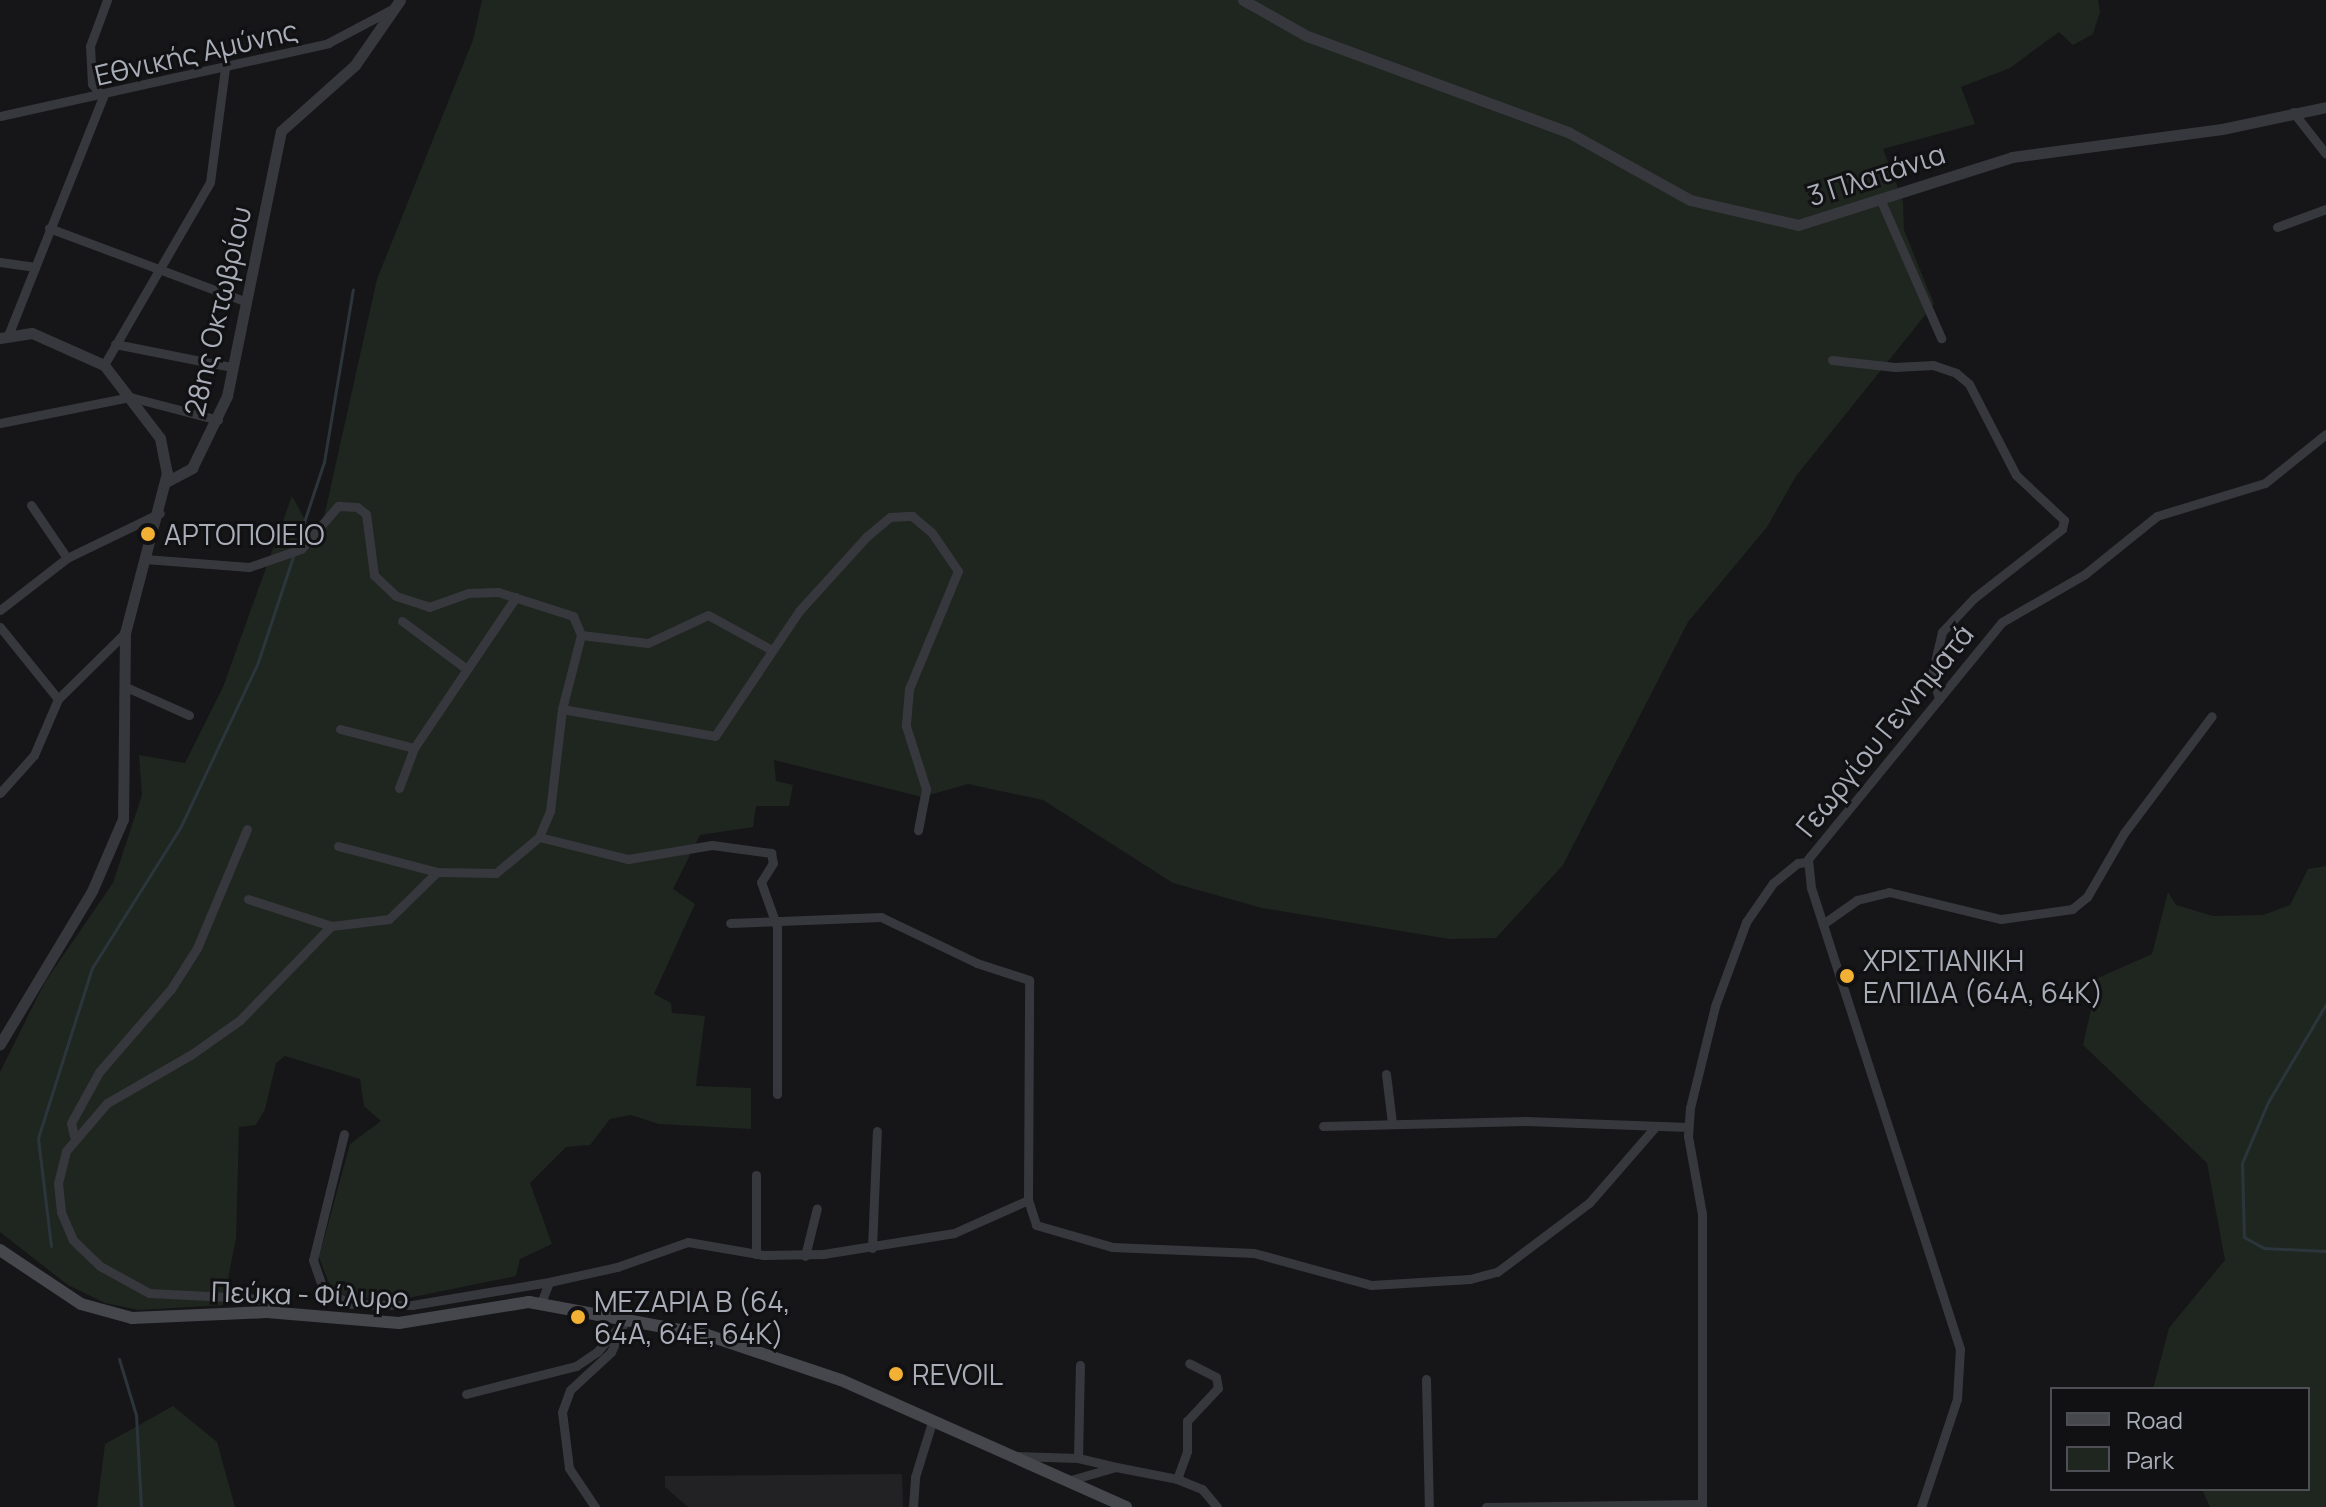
<!DOCTYPE html>
<meta charset="utf-8">
<style>
body{margin:0}
#map{position:relative;width:2326px;height:1507px;overflow:hidden;background:#161618;font-family:Manrope,sans-serif}
div>[style]{position:absolute}
[style*='--x']{left:calc(var(--x)*1px);top:calc(var(--y)*1px);width:calc(var(--w)*1px);rotate:calc(var(--a)*1deg)}
.built>*{inset:0;background:#222225}
.green>*{inset:0;background:#1e261f}
.stream>*{height:3px;margin:-1.5px;padding:0 1.5px;transform-origin:1.5px;border-radius:1.5px;background:#2c353c}
.minor>*{height:9px;margin:-4.5px;padding:0 4.5px;transform-origin:4.5px;border-radius:4.5px;background:#37383d}
.tertiary>*{height:11px;margin:-5.5px;padding:0 5.5px;transform-origin:5.5px;border-radius:5.5px;background:#37383d}
.secondary>*{height:12px;margin:-6px;padding:0 6px;transform-origin:6px;border-radius:6px;background:#45474d}
.dots>*{width:22px;height:22px;translate:-50% -50%;box-sizing:border-box;border:4px solid #111113;border-radius:50%}
span{translate:-50% -50%;white-space:nowrap;text-align:center;line-height:1.15;-webkit-text-stroke:6px #111113;paint-order:stroke}
.street-label{font-size:28px;color:#a8adb8}
.poi-label{font-size:28px;color:#a8adb8}
.left{translate:0 -50%;text-align:left}
.legend{position:absolute;left:2050px;top:1387px;width:260px;height:104px;box-sizing:border-box;background:#111113;border:2px solid #4d4f55;margin:0;padding:10px 14px;list-style:none;font-size:24px;color:#a8adb8}
.legend li{display:flex;align-items:center;gap:16px;height:40px}
.legend b{width:40px;border:2px solid #4d4f55}
</style>
<div id="map">
<div class="built">
<i style="clip-path:polygon(902px 1474px,903px 1507px,688px 1507px,665px 1487px,665px 1476px)"></i>
</div>
<div class="green">
<i style="clip-path:polygon(482px 0,2098px 0,2100px 12px,2093px 34px,2073px 45px,2059px 32px,2010px 68px,1961px 87px,1975px 124px,1883px 149px,1903px 202px,1904px 230px,1934px 304px,1796px 476px,1767px 527px,1688px 622px,1563px 865px,1496px 938px,1449px 939px,1262px 908px,1173px 883px,1043px 800px,968px 784px,922px 797px,774px 760px,776px 781px,793px 785px,789px 806px,756px 806px,753px 827px,700px 835px,673px 889px,695px 904px,654px 994px,671px 1003px,672px 1013px,705px 1016px,696px 1086px,751px 1088px,751px 1129px,659px 1124px,631px 1115px,610px 1119px,590px 1145px,566px 1147px,530px 1183px,552px 1244px,520px 1259px,516px 1276px,403px 1299px,349px 1298px,330px 1286px,319px 1257px,350px 1144px,381px 1121px,364px 1106px,360px 1079px,285px 1056px,276px 1063px,265px 1109px,256px 1125px,239px 1127px,236px 1238px,223px 1305px,139px 1310px,105px 1303px,68px 1285px,0 1232px,0 1072px,45px 982px,113px 883px,142px 795px,139px 755px,185px 763px,223px 687px,292px 496px,318px 544px,377px 279px,473px 40px)"></i>
<i style="clip-path:polygon(2326px 866px,2326px 1507px,2210px 1507px,2202px 1489px,2308px 1489px,2308px 1389px,2153px 1389px,2169px 1328px,2225px 1260px,2207px 1163px,2083px 1045px,2098px 978px,2152px 954px,2168px 892px,2176px 905px,2213px 916px,2263px 915px,2290px 905px,2308px 869px)"></i>
<i style="clip-path:polygon(173px 1406px,217px 1442px,235px 1507px,97px 1507px,105px 1444px)"></i>
</div>
<div class="stream">
<i style="--x:296;--y:546;--w:89;--a:-71.6"></i>
<i style="--x:324;--y:462;--w:175;--a:-80.5"></i>
<i style="--x:2326;--y:1004;--w:114;--a:120.6"></i>
<i style="--x:2268;--y:1102;--w:66;--a:113.1"></i>
<i style="--x:2242;--y:1163;--w:74;--a:88.5"></i>
<i style="--x:2244;--y:1237;--w:23;--a:29"></i>
<i style="--x:2264;--y:1248;--w:62;--a:2.8"></i>
<i style="--x:51;--y:1246;--w:109;--a:-96.9"></i>
<i style="--x:38;--y:1138;--w:178;--a:-72.4"></i>
<i style="--x:92;--y:968;--w:168;--a:-57.9"></i>
<i style="--x:181;--y:826;--w:181;--a:-64.8"></i>
<i style="--x:258;--y:662;--w:114;--a:-71.6"></i>
<i style="--x:119;--y:1359;--w:59;--a:73.1"></i>
<i style="--x:136;--y:1415;--w:92;--a:86.9"></i>
</div>
<div class="minor">
<i style="--x:2293;--y:112;--w:53;--a:51.8"></i>
<i style="--x:0;--y:116;--w:336;--a:-12.5"></i>
<i style="--x:328;--y:43;--w:75;--a:-27.9"></i>
<i style="--x:1881;--y:201;--w:150;--a:66.3"></i>
<i style="--x:2277;--y:227;--w:52;--a:-20.2"></i>
<i style="--x:49;--y:228;--w:211;--a:20.5"></i>
<i style="--x:0;--y:262;--w:34;--a:8"></i>
<i style="--x:9;--y:333;--w:254;--a:-68.3"></i>
<i style="--x:103;--y:97;--w:17;--a:-130"></i>
<i style="--x:92;--y:84;--w:38;--a:-93"></i>
<i style="--x:90;--y:46;--w:49;--a:-69.7"></i>
<i style="--x:115;--y:344;--w:118;--a:11.2"></i>
<i style="--x:1832;--y:360;--w:63;--a:6.3"></i>
<i style="--x:1895;--y:367;--w:38;--a:-3"></i>
<i style="--x:1933;--y:365;--w:24;--a:19"></i>
<i style="--x:1956;--y:373;--w:17;--a:40"></i>
<i style="--x:1969;--y:384;--w:102;--a:62.7"></i>
<i style="--x:2016;--y:475;--w:66;--a:43.2"></i>
<i style="--x:2064;--y:520;--w:9;--a:103"></i>
<i style="--x:2062;--y:529;--w:112;--a:141.9"></i>
<i style="--x:1974;--y:598;--w:47;--a:133.3"></i>
<i style="--x:1942;--y:632;--w:43;--a:103.4"></i>
<i style="--x:1932;--y:674;--w:26;--a:74"></i>
<i style="--x:104;--y:365;--w:211;--a:-59.9"></i>
<i style="--x:210;--y:182;--w:115;--a:-82.5"></i>
<i style="--x:0;--y:423;--w:133;--a:-11.3"></i>
<i style="--x:130;--y:397;--w:91;--a:14.6"></i>
<i style="--x:31;--y:505;--w:64;--a:55.8"></i>
<i style="--x:145;--y:559;--w:104;--a:4.4"></i>
<i style="--x:249;--y:567;--w:55;--a:-19.1"></i>
<i style="--x:301;--y:549;--w:57;--a:-49.3"></i>
<i style="--x:338;--y:506;--w:19;--a:3"></i>
<i style="--x:357;--y:507;--w:11;--a:38"></i>
<i style="--x:366;--y:514;--w:62;--a:82.5"></i>
<i style="--x:374;--y:575;--w:30;--a:44"></i>
<i style="--x:396;--y:596;--w:35;--a:18"></i>
<i style="--x:429;--y:607;--w:41;--a:-19.7"></i>
<i style="--x:468;--y:593;--w:30;--a:-2"></i>
<i style="--x:498;--y:592;--w:79;--a:17.7"></i>
<i style="--x:573;--y:616;--w:21;--a:67"></i>
<i style="--x:581;--y:635;--w:76;--a:104.4"></i>
<i style="--x:562;--y:709;--w:103;--a:96.7"></i>
<i style="--x:550;--y:811;--w:28;--a:113"></i>
<i style="--x:539;--y:837;--w:56;--a:140.1"></i>
<i style="--x:496;--y:873;--w:59;--a:-179"></i>
<i style="--x:437;--y:872;--w:67;--a:135.6"></i>
<i style="--x:389;--y:919;--w:58;--a:173.1"></i>
<i style="--x:331;--y:926;--w:131;--a:134.1"></i>
<i style="--x:240;--y:1020;--w:59;--a:144.7"></i>
<i style="--x:192;--y:1054;--w:98;--a:150"></i>
<i style="--x:107;--y:1103;--w:63;--a:130.5"></i>
<i style="--x:66;--y:1151;--w:33;--a:104"></i>
<i style="--x:58;--y:1183;--w:29;--a:84"></i>
<i style="--x:61;--y:1212;--w:30;--a:67"></i>
<i style="--x:73;--y:1240;--w:37;--a:44"></i>
<i style="--x:100;--y:1266;--w:56;--a:28.9"></i>
<i style="--x:149;--y:1293;--w:100;--a:2.9"></i>
<i style="--x:249;--y:1298;--w:14;--a:12"></i>
<i style="--x:263;--y:1301;--w:12;--a:70"></i>
<i style="--x:0;--y:610;--w:85;--a:-37.8"></i>
<i style="--x:67;--y:558;--w:103;--a:-25.8"></i>
<i style="--x:402;--y:621;--w:77;--a:36.6"></i>
<i style="--x:0;--y:627;--w:92;--a:51.1"></i>
<i style="--x:581;--y:635;--w:67;--a:6.8"></i>
<i style="--x:648;--y:643;--w:66;--a:-25"></i>
<i style="--x:708;--y:615;--w:71;--a:28.7"></i>
<i style="--x:126;--y:687;--w:69;--a:24"></i>
<i style="--x:562;--y:709;--w:155;--a:10"></i>
<i style="--x:715;--y:736;--w:151;--a:-56.1"></i>
<i style="--x:799;--y:611;--w:100;--a:-47.8"></i>
<i style="--x:866;--y:537;--w:31;--a:-40"></i>
<i style="--x:890;--y:517;--w:22;--a:-3"></i>
<i style="--x:912;--y:516;--w:26;--a:40"></i>
<i style="--x:932;--y:533;--w:46;--a:55.6"></i>
<i style="--x:958;--y:571;--w:128;--a:112.6"></i>
<i style="--x:909;--y:689;--w:37;--a:95"></i>
<i style="--x:906;--y:726;--w:66;--a:72.4"></i>
<i style="--x:926;--y:789;--w:42;--a:101"></i>
<i style="--x:340;--y:729;--w:76;--a:14.4"></i>
<i style="--x:399;--y:788;--w:43;--a:-69.4"></i>
<i style="--x:414;--y:748;--w:182;--a:-56"></i>
<i style="--x:0;--y:793;--w:51;--a:-48.2"></i>
<i style="--x:34;--y:755;--w:61;--a:-66.8"></i>
<i style="--x:58;--y:699;--w:94;--a:-44.6"></i>
<i style="--x:539;--y:837;--w:92;--a:13.9"></i>
<i style="--x:628;--y:859;--w:85;--a:-9.5"></i>
<i style="--x:712;--y:845;--w:60;--a:7.7"></i>
<i style="--x:771;--y:853;--w:10;--a:79"></i>
<i style="--x:773;--y:863;--w:22;--a:122"></i>
<i style="--x:761;--y:882;--w:48;--a:70.4"></i>
<i style="--x:777;--y:927;--w:167;--a:90"></i>
<i style="--x:338;--y:846;--w:102;--a:14.7"></i>
<i style="--x:248;--y:899;--w:87;--a:18"></i>
<i style="--x:1823;--y:924;--w:42;--a:-35.2"></i>
<i style="--x:1857;--y:900;--w:33;--a:-14"></i>
<i style="--x:1889;--y:892;--w:115;--a:13.6"></i>
<i style="--x:2001;--y:919;--w:72;--a:-8"></i>
<i style="--x:2072;--y:909;--w:19;--a:-39"></i>
<i style="--x:2087;--y:897;--w:74;--a:-60"></i>
<i style="--x:2124;--y:833;--w:146;--a:-53.1"></i>
<i style="--x:1386;--y:1074;--w:49;--a:83"></i>
<i style="--x:1323;--y:1126;--w:203;--a:-1.4"></i>
<i style="--x:1526;--y:1121;--w:162;--a:2.1"></i>
<i style="--x:344;--y:1134;--w:130;--a:103.8"></i>
<i style="--x:313;--y:1260;--w:31;--a:71"></i>
<i style="--x:323;--y:1289;--w:31;--a:29"></i>
<i style="--x:350;--y:1304;--w:62;--a:0.9"></i>
<i style="--x:412;--y:1305;--w:139;--a:-9.5"></i>
<i style="--x:74;--y:1136;--w:13;--a:-103"></i>
<i style="--x:71;--y:1123;--w:58;--a:-61.2"></i>
<i style="--x:99;--y:1072;--w:110;--a:-49.1"></i>
<i style="--x:171;--y:989;--w:49;--a:-57.6"></i>
<i style="--x:197;--y:948;--w:129;--a:-67.2"></i>
<i style="--x:1028;--y:1200;--w:26;--a:72"></i>
<i style="--x:1036;--y:1225;--w:79;--a:16.1"></i>
<i style="--x:1112;--y:1247;--w:142;--a:2.4"></i>
<i style="--x:1254;--y:1253;--w:121;--a:15.3"></i>
<i style="--x:1371;--y:1285;--w:99;--a:-3.5"></i>
<i style="--x:1470;--y:1279;--w:28;--a:-15"></i>
<i style="--x:1497;--y:1272;--w:115;--a:-36.9"></i>
<i style="--x:1589;--y:1203;--w:102;--a:-49"></i>
<i style="--x:872;--y:1248;--w:117;--a:-87.6"></i>
<i style="--x:756;--y:1254;--w:79;--a:-90"></i>
<i style="--x:805;--y:1256;--w:49;--a:-76"></i>
<i style="--x:541;--y:1303;--w:22;--a:-69"></i>
<i style="--x:549;--y:1282;--w:70;--a:-12.4"></i>
<i style="--x:617;--y:1267;--w:75;--a:-19.4"></i>
<i style="--x:688;--y:1242;--w:76;--a:9.8"></i>
<i style="--x:763;--y:1255;--w:60;--a:-1"></i>
<i style="--x:823;--y:1254;--w:133;--a:-9.1"></i>
<i style="--x:954;--y:1233;--w:81;--a:-24"></i>
<i style="--x:1028;--y:1200;--w:220;--a:-89.7"></i>
<i style="--x:1029;--y:980;--w:55;--a:-161.9"></i>
<i style="--x:977;--y:963;--w:106;--a:-154.4"></i>
<i style="--x:881;--y:917;--w:151;--a:177.7"></i>
<i style="--x:1426;--y:1379;--w:128;--a:88.7"></i>
<i style="--x:466;--y:1394;--w:114;--a:-14.3"></i>
<i style="--x:576;--y:1366;--w:25;--a:-34"></i>
<i style="--x:597;--y:1352;--w:33;--a:-49"></i>
<i style="--x:1016;--y:1456;--w:62;--a:1.8"></i>
<i style="--x:1078;--y:1458;--w:39;--a:13"></i>
<i style="--x:1078;--y:1458;--w:93;--a:-88.8"></i>
<i style="--x:1177;--y:1479;--w:30;--a:-70"></i>
<i style="--x:1187;--y:1451;--w:30;--a:-90"></i>
<i style="--x:1187;--y:1421;--w:45;--a:-46.8"></i>
<i style="--x:1218;--y:1388;--w:11;--a:-100"></i>
<i style="--x:1216;--y:1377;--w:30;--a:-153"></i>
<i style="--x:1067;--y:1481;--w:51;--a:-15.9"></i>
<i style="--x:1116;--y:1467;--w:62;--a:11.1"></i>
<i style="--x:1177;--y:1479;--w:27;--a:22"></i>
<i style="--x:1202;--y:1489;--w:23;--a:50"></i>
<i style="--x:595;--y:1507;--w:47;--a:-123.7"></i>
<i style="--x:569;--y:1468;--w:56;--a:-97.1"></i>
<i style="--x:562;--y:1412;--w:23;--a:-70"></i>
<i style="--x:570;--y:1390;--w:56;--a:-42.8"></i>
<i style="--x:611;--y:1352;--w:37;--a:-66"></i>
<i style="--x:913;--y:1507;--w:30;--a:-86"></i>
<i style="--x:915;--y:1477;--w:58;--a:-72.8"></i>
<i style="--x:1486;--y:1507;--w:216;--a:-0.8"></i>
<i style="--x:1702;--y:1507;--w:293;--a:-90"></i>
<i style="--x:1702;--y:1214;--w:79;--a:-100.2"></i>
<i style="--x:1688;--y:1136;--w:28;--a:-86"></i>
<i style="--x:1690;--y:1108;--w:105;--a:-76.2"></i>
<i style="--x:1715;--y:1006;--w:90;--a:-69.7"></i>
<i style="--x:1746;--y:922;--w:47;--a:-55.3"></i>
<i style="--x:1773;--y:883;--w:32;--a:-39"></i>
<i style="--x:1798;--y:863;--w:10;--a:-6"></i>
<i style="--x:1921;--y:1507;--w:114;--a:-71.6"></i>
<i style="--x:1957;--y:1399;--w:50;--a:-86.6"></i>
<i style="--x:1960;--y:1349;--w:484;--a:-107.9"></i>
<i style="--x:1811;--y:888;--w:29;--a:-96"></i>
<i style="--x:1808;--y:859;--w:306;--a:-50.7"></i>
<i style="--x:2002;--y:622;--w:96;--a:-30"></i>
<i style="--x:2085;--y:574;--w:92;--a:-38.9"></i>
<i style="--x:2157;--y:516;--w:113;--a:-17"></i>
<i style="--x:2265;--y:483;--w:78;--a:-38.8"></i>
</div>
<div class="tertiary">
<i style="--x:1243;--y:0;--w:73;--a:29.4"></i>
<i style="--x:1307;--y:36;--w:278;--a:20.2"></i>
<i style="--x:1568;--y:132;--w:140;--a:29.1"></i>
<i style="--x:1690;--y:200;--w:111;--a:13"></i>
<i style="--x:1798;--y:225;--w:225;--a:-17.6"></i>
<i style="--x:2012;--y:157;--w:212;--a:-7.6"></i>
<i style="--x:2222;--y:129;--w:106;--a:-11.9"></i>
<i style="--x:0;--y:338;--w:32;--a:-9"></i>
<i style="--x:32;--y:333;--w:79;--a:24"></i>
<i style="--x:104;--y:365;--w:92;--a:52.5"></i>
<i style="--x:160;--y:438;--w:36;--a:79"></i>
<i style="--x:167;--y:473;--w:165;--a:104.7"></i>
<i style="--x:125;--y:633;--w:186;--a:90.6"></i>
<i style="--x:123;--y:819;--w:78;--a:113.3"></i>
<i style="--x:92;--y:891;--w:179;--a:121"></i>
<i style="--x:166;--y:482;--w:30;--a:-28"></i>
<i style="--x:192;--y:468;--w:80;--a:-64.1"></i>
<i style="--x:227;--y:396;--w:270;--a:-78.5"></i>
<i style="--x:281;--y:131;--w:99;--a:-41.7"></i>
<i style="--x:355;--y:65;--w:79;--a:-55.3"></i>
</div>
<div class="secondary">
<i style="--x:0;--y:1250;--w:97;--a:33.7"></i>
<i style="--x:81;--y:1304;--w:53;--a:15.4"></i>
<i style="--x:132;--y:1318;--w:135;--a:-2.5"></i>
<i style="--x:267;--y:1312;--w:132;--a:4.8"></i>
<i style="--x:399;--y:1323;--w:132;--a:-9.2"></i>
<i style="--x:529;--y:1302;--w:181;--a:10.5"></i>
<i style="--x:707;--y:1335;--w:141;--a:18.6"></i>
<i style="--x:841;--y:1380;--w:312;--a:24"></i>
</div>
<div class="dots">
<i style="left:148px;top:534px;background:#f2b134"></i>
<i style="left:1847px;top:976px;background:#f2b134"></i>
<i style="left:578px;top:1317px;background:#f2b134"></i>
<i style="left:896px;top:1374px;background:#f2b134"></i>
</div>
<div class="street-label">
<span style="left:196px;top:52px;rotate:-13deg">Εθνικής Αμύνης</span>
<span style="left:1876px;top:174px;rotate:-18deg">3 Πλατάνια</span>
<span style="left:217px;top:311px;rotate:-77deg">28ης Οκτωβρίου</span>
<span style="left:1884px;top:730px;rotate:-51deg">Γεωργίου Γεννηματά</span>
<span style="left:310px;top:1294px;rotate:2deg">Πεύκα - Φίλυρο</span>
</div>
<div class="poi-label">
<span class="left" style="left:164px;top:534px">ΑΡΤΟΠΟΙΕΙΟ</span>
<span class="left" style="left:1863px;top:976px">ΧΡΙΣΤΙΑΝΙΚΗ<br>ΕΛΠΙΔΑ (64Α, 64Κ)</span>
<span class="left" style="left:594px;top:1317px">ΜΕΖΑΡΙΑ B (64,<br>64Α, 64Ε, 64Κ)</span>
<span class="left" style="left:912px;top:1374px">REVOIL</span>
</div>
<ul class="legend">
<li><b style="height:10px;background:#45474d"></b>Road</li>
<li><b style="height:22px;background:#1e261f"></b>Park</li>
</ul>
</div>
